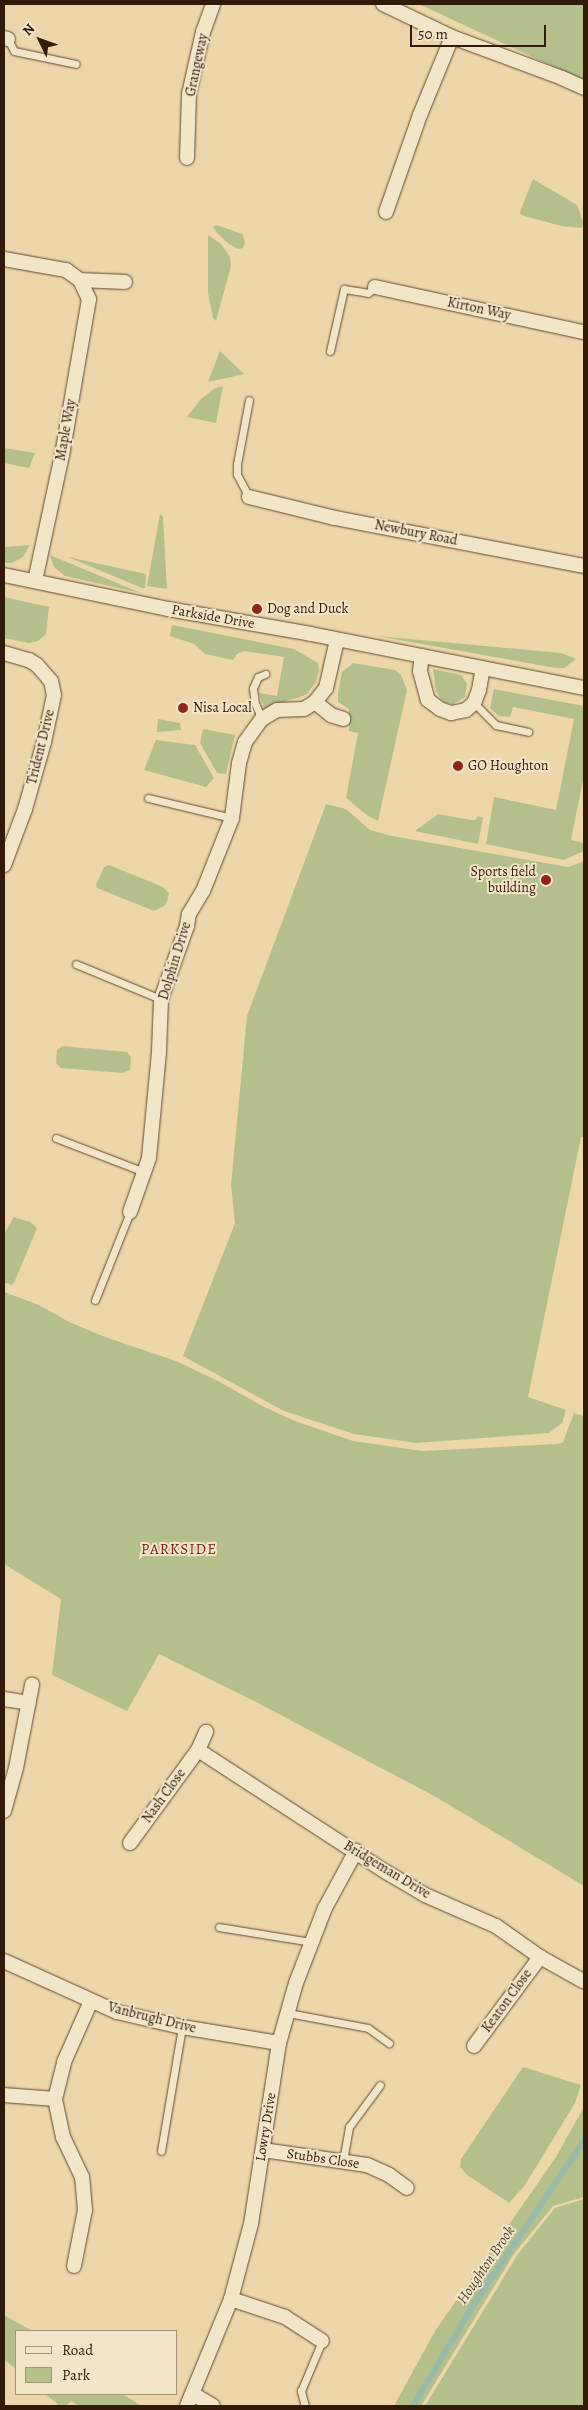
<!DOCTYPE html>
<style>
body{margin:0}
#map{position:relative;width:588px;height:2410px;overflow:hidden;background:#edd7aa;font-family:Alegreya,serif}
div>[style]{position:absolute}
[style*='--x']{left:calc(var(--x)*1px);top:calc(var(--y)*1px);width:calc(var(--w)*1px);rotate:calc(var(--a)*1deg)}
.green>*{inset:0;background:#b4bf8c}
.stream>*{height:5.5px;margin:-2.75px;padding:0 2.75px;transform-origin:2.75px;border-radius:2.75px;background:#99baa9}
.roads{filter:drop-shadow(0 0 1px #604930) drop-shadow(0 0 1px #604930)}
.lane>*{height:7px;margin:-3.5px;padding:0 3.5px;transform-origin:3.5px;border-radius:3.5px;background:#f3e5c8}
.street>*{height:14px;margin:-7px;padding:0 7px;transform-origin:7px;border-radius:7px;background:#f3e5c8}
.dots>*{width:14px;height:14px;translate:-50% -50%;box-sizing:border-box;border:2px solid #f3e5c8;border-radius:50%}
span{translate:-50% -50%;white-space:nowrap;text-align:center;line-height:1.15;-webkit-text-stroke:4px #f3e5c8;paint-order:stroke}
.street-label{font-size:14px;color:#311a08}
.poi-label{font-size:14px;color:#311a08}
.left{translate:0 -50%;text-align:left}
.right{translate:-100% -50%;text-align:right}
.neighbourhood-label{font-size:15px;color:#7a1f14;letter-spacing:1px}
.water-label{font-size:15px;color:#504a38;font-style:italic}
.frame{position:absolute;inset:0;border:5px solid #311a08;pointer-events:none}
.legend{position:absolute;left:15px;top:2330px;width:162px;height:65px;box-sizing:border-box;background:#f3e5c8;border:1px solid #a5947b;margin:0;padding:6px 9px;list-style:none;font-size:15px;color:#311a08}
.legend li{display:flex;align-items:center;gap:10px;height:25px}
.legend b{width:25px;border:1px solid #a5947b}
.north{position:absolute;left:15px;top:15px;width:50px;height:50px;-webkit-text-stroke:4px #f3e5c8;paint-order:stroke;rotate:312deg;font-size:14px;font-weight:700;line-height:20px;text-align:center;color:#311a08}
.north::after{content:'';display:block;margin:auto;width:18px;height:22px;background:#311a08;clip-path:polygon(50% 0,100% 100%,50% 72%,0 100%)}
.scale{position:absolute;left:410px;top:25px;width:136px;height:22px;box-sizing:border-box;border:2px solid #311a08;border-top:0;padding-left:6px;font-size:15px;line-height:18px;white-space:nowrap;color:#311a08;-webkit-text-stroke:4px #f3e5c8;paint-order:stroke}
</style>
<div id="map">
<div class="green">
<i style="clip-path:polygon(419px 4px,584px 4px,584px 81px)"></i>
<i style="clip-path:polygon(533px 179px,577px 205px,583px 222px,582px 228px,561px 226px,521px 215px,520px 212px)"></i>
<i style="clip-path:polygon(217px 225px,242px 234px,245px 242px,243px 248px,238px 249px,229px 244px,217px 233px,213px 227px)"></i>
<i style="clip-path:polygon(208px 235px,221px 244px,230px 257px,231px 266px,216px 321px,213px 318px,208px 293px)"></i>
<i style="clip-path:polygon(220px 351px,244px 374px,208px 382px)"></i>
<i style="clip-path:polygon(223px 386px,216px 423px,187px 417px,201px 399px,215px 388px)"></i>
<i style="clip-path:polygon(4px 448px,35px 453px,29px 468px,4px 463px)"></i>
<i style="clip-path:polygon(160px 514px,163px 517px,167px 589px,147px 586px)"></i>
<i style="clip-path:polygon(30px 545px,23px 557px,12px 563px,4px 563px,4px 547px)"></i>
<i style="clip-path:polygon(50px 555px,141px 593px,65px 576px,54px 567px)"></i>
<i style="clip-path:polygon(68px 557px,146px 574px,145px 588px,142px 588px)"></i>
<i style="clip-path:polygon(4px 597px,49px 607px,46px 634px,38px 641px,29px 643px,4px 638px)"></i>
<i style="clip-path:polygon(172px 625px,294px 649px,318px 663px,319px 670px,316px 682px,307px 694px,298px 698px,288px 700px,269px 709px,264px 708px,259px 693px,277px 696px,284px 657px,244px 651px,237px 654px,233px 660px,205px 654px,194px 644px,170px 636px)"></i>
<i style="clip-path:polygon(377px 636px,561px 653px,576px 659px,564px 668px,556px 668px)"></i>
<i style="clip-path:polygon(353px 663px,395px 670px,401px 675px,407px 690px,378px 821px,368px 816px,346px 798px,358px 733px,349px 731px,349px 709px,338px 702px,338px 692px,342px 672px)"></i>
<i style="clip-path:polygon(433px 669px,461px 675px,467px 684px,465px 697px,453px 704px,446px 703px,441px 699px,436px 691px)"></i>
<i style="clip-path:polygon(494px 689px,584px 706px,584px 775px,571px 840px,584px 843px,584px 851px,564px 860px,486px 844px,494px 797px,556px 810px,574px 719px,513px 707px,510px 717px,499px 716px,490px 708px)"></i>
<i style="clip-path:polygon(158px 719px,180px 723px,181px 730px,157px 732px)"></i>
<i style="clip-path:polygon(203px 729px,235px 735px,226px 774px,217px 773px,200px 743px)"></i>
<i style="clip-path:polygon(156px 740px,195px 745px,214px 778px,206px 787px,144px 770px)"></i>
<i style="clip-path:polygon(326px 804px,346px 809px,370px 830px,392px 836px,568px 867px,584px 861px,584px 1137px,581px 1137px,528px 1397px,566px 1410px,562px 1423px,549px 1433px,416px 1443px,354px 1434px,284px 1411px,183px 1356px,235px 1223px,231px 1185px,247px 1016px)"></i>
<i style="clip-path:polygon(438px 814px,471px 820px,475px 820px,478px 816px,483px 818px,478px 844px,415px 831px)"></i>
<i style="clip-path:polygon(109px 865px,163px 887px,169px 893px,167px 902px,164px 906px,154px 911px,97px 888px,96px 885px,104px 867px)"></i>
<i style="clip-path:polygon(62px 1046px,127px 1052px,131px 1057px,130px 1070px,123px 1073px,61px 1068px,56px 1063px,57px 1050px)"></i>
<i style="clip-path:polygon(14px 1217px,30px 1222px,37px 1228px,14px 1283px,11px 1285px,4px 1282px,4px 1234px)"></i>
<i style="clip-path:polygon(4px 1292px,39px 1305px,69px 1322px,105px 1337px,176px 1361px,220px 1382px,262px 1406px,295px 1421px,353px 1441px,422px 1451px,558px 1444px,563px 1442px,574px 1413px,584px 1416px,584px 1886px,436px 1797px,256px 1702px,159px 1654px,127px 1711px,52px 1675px,61px 1599px,4px 1564px)"></i>
<i style="clip-path:polygon(523px 2067px,581px 2085px,575px 2103px,558px 2131px,525px 2185px,509px 2203px,467px 2175px,460px 2167px,461px 2159px)"></i>
<i style="clip-path:polygon(584px 2107px,584px 2197px,553px 2206px,514px 2254px,421px 2406px,394px 2406px,435px 2331px,556px 2157px)"></i>
<i style="clip-path:polygon(584px 2199px,584px 2406px,425px 2406px,518px 2254px,555px 2208px)"></i>
<i style="clip-path:polygon(4px 2315px,32px 2331px,16px 2331px,16px 2369px,4px 2360px)"></i>
<i style="clip-path:polygon(45px 2394px,123px 2394px,141px 2406px,79px 2406px,71px 2401px,66px 2406px,60px 2406px)"></i>
</div>
<div class="stream">
<i style="--x:413;--y:2406;--w:119;--a:-59.1"></i>
<i style="--x:474;--y:2304;--w:197;--a:-56"></i>
</div>
<div class="roads">
<div class="lane">
<i style="--x:8;--y:39;--w:13;--a:63"></i>
<i style="--x:14;--y:51;--w:63;--a:11.8"></i>
<i style="--x:330;--y:351;--w:64;--a:-77.3"></i>
<i style="--x:344;--y:289;--w:24;--a:9"></i>
<i style="--x:368;--y:293;--w:9;--a:-41"></i>
<i style="--x:249;--y:497;--w:26;--a:-118"></i>
<i style="--x:237;--y:474;--w:10;--a:-90"></i>
<i style="--x:237;--y:464;--w:65;--a:-79.4"></i>
<i style="--x:474;--y:703;--w:31;--a:45"></i>
<i style="--x:496;--y:725;--w:33;--a:12"></i>
<i style="--x:262;--y:719;--w:17;--a:-114"></i>
<i style="--x:255;--y:703;--w:15;--a:-98"></i>
<i style="--x:253;--y:688;--w:12;--a:-66"></i>
<i style="--x:258;--y:677;--w:8;--a:-23"></i>
<i style="--x:148;--y:798;--w:86;--a:13.4"></i>
<i style="--x:76;--y:964;--w:92;--a:22.4"></i>
<i style="--x:56;--y:1138;--w:94;--a:21.1"></i>
<i style="--x:95;--y:1300;--w:95;--a:-68.3"></i>
<i style="--x:219;--y:1927;--w:94;--a:9.2"></i>
<i style="--x:288;--y:2013;--w:81;--a:10.6"></i>
<i style="--x:368;--y:2028;--w:26;--a:36"></i>
<i style="--x:161;--y:2151;--w:126;--a:-80.4"></i>
<i style="--x:343;--y:2161;--w:35;--a:-80"></i>
<i style="--x:349;--y:2127;--w:52;--a:-53.6"></i>
<i style="--x:305;--y:2406;--w:16;--a:-105"></i>
<i style="--x:301;--y:2391;--w:54;--a:-67.2"></i>
</div>
<div class="street">
<i style="--x:383;--y:4;--w:76;--a:25.6"></i>
<i style="--x:452;--y:37;--w:117;--a:20.4"></i>
<i style="--x:562;--y:78;--w:24;--a:24"></i>
<i style="--x:4;--y:38;--w:4;--a:14"></i>
<i style="--x:187;--y:158;--w:64;--a:-88.2"></i>
<i style="--x:189;--y:94;--w:64;--a:-77.3"></i>
<i style="--x:203;--y:32;--w:30;--a:-70"></i>
<i style="--x:386;--y:212;--w:103;--a:-70.7"></i>
<i style="--x:420;--y:115;--w:84;--a:-67.7"></i>
<i style="--x:4;--y:259;--w:63;--a:10.1"></i>
<i style="--x:66;--y:270;--w:17;--a:36"></i>
<i style="--x:80;--y:280;--w:21;--a:65"></i>
<i style="--x:89;--y:299;--w:158;--a:99.8"></i>
<i style="--x:62;--y:455;--w:129;--a:102.1"></i>
<i style="--x:80;--y:280;--w:45;--a:2.5"></i>
<i style="--x:375;--y:287;--w:214;--a:12.2"></i>
<i style="--x:249;--y:497;--w:89;--a:13.7"></i>
<i style="--x:335;--y:518;--w:254;--a:10.9"></i>
<i style="--x:4;--y:575;--w:167;--a:11.7"></i>
<i style="--x:168;--y:609;--w:145;--a:9.9"></i>
<i style="--x:311;--y:634;--w:278;--a:11.2"></i>
<i style="--x:4;--y:653;--w:26;--a:16"></i>
<i style="--x:29;--y:660;--w:9;--a:32"></i>
<i style="--x:37;--y:665;--w:21;--a:49"></i>
<i style="--x:51;--y:681;--w:14;--a:78"></i>
<i style="--x:54;--y:695;--w:48;--a:102"></i>
<i style="--x:44;--y:742;--w:70;--a:105.8"></i>
<i style="--x:25;--y:809;--w:60;--a:110.6"></i>
<i style="--x:422;--y:656;--w:15;--a:98"></i>
<i style="--x:420;--y:671;--w:30;--a:75"></i>
<i style="--x:428;--y:700;--w:15;--a:37"></i>
<i style="--x:440;--y:709;--w:12;--a:20"></i>
<i style="--x:451;--y:713;--w:15;--a:-11"></i>
<i style="--x:466;--y:710;--w:11;--a:-41"></i>
<i style="--x:474;--y:703;--w:14;--a:-69"></i>
<i style="--x:479;--y:690;--w:22;--a:-80"></i>
<i style="--x:315;--y:702;--w:21;--a:39"></i>
<i style="--x:331;--y:715;--w:13;--a:18"></i>
<i style="--x:130;--y:1212;--w:57;--a:-70.6"></i>
<i style="--x:149;--y:1158;--w:106;--a:-84.6"></i>
<i style="--x:159;--y:1052;--w:53;--a:-87.8"></i>
<i style="--x:161;--y:999;--w:77;--a:-70.4"></i>
<i style="--x:187;--y:926;--w:12;--a:-81"></i>
<i style="--x:189;--y:914;--w:27;--a:-59"></i>
<i style="--x:203;--y:891;--w:79;--a:-68.3"></i>
<i style="--x:232;--y:818;--w:55;--a:-82.7"></i>
<i style="--x:239;--y:763;--w:22;--a:-74"></i>
<i style="--x:245;--y:742;--w:29;--a:-54"></i>
<i style="--x:262;--y:719;--w:17;--a:-31"></i>
<i style="--x:277;--y:710;--w:27;--a:-2"></i>
<i style="--x:304;--y:709;--w:13;--a:-32"></i>
<i style="--x:315;--y:702;--w:18;--a:-52"></i>
<i style="--x:326;--y:688;--w:49;--a:-77.1"></i>
<i style="--x:4;--y:1699;--w:25;--a:9"></i>
<i style="--x:198;--y:1750;--w:224;--a:33"></i>
<i style="--x:386;--y:1872;--w:45;--a:30.5"></i>
<i style="--x:425;--y:1895;--w:77;--a:23.6"></i>
<i style="--x:496;--y:1926;--w:54;--a:35.2"></i>
<i style="--x:540;--y:1957;--w:49;--a:29.2"></i>
<i style="--x:4;--y:1811;--w:45;--a:-74.4"></i>
<i style="--x:16;--y:1768;--w:85;--a:-79.1"></i>
<i style="--x:130;--y:1843;--w:115;--a:-53.8"></i>
<i style="--x:198;--y:1750;--w:20;--a:-66"></i>
<i style="--x:4;--y:1961;--w:124;--a:24.3"></i>
<i style="--x:117;--y:2012;--w:67;--a:13"></i>
<i style="--x:182;--y:2027;--w:98;--a:9.4"></i>
<i style="--x:474;--y:2046;--w:111;--a:-53.4"></i>
<i style="--x:4;--y:2095;--w:51;--a:4.5"></i>
<i style="--x:263;--y:2150;--w:105;--a:8.2"></i>
<i style="--x:367;--y:2165;--w:24;--a:24"></i>
<i style="--x:389;--y:2175;--w:22;--a:36"></i>
<i style="--x:74;--y:2266;--w:57;--a:-78.9"></i>
<i style="--x:85;--y:2210;--w:33;--a:-95"></i>
<i style="--x:82;--y:2177;--w:44;--a:-115.4"></i>
<i style="--x:63;--y:2137;--w:39;--a:-102"></i>
<i style="--x:55;--y:2099;--w:38;--a:-76"></i>
<i style="--x:64;--y:2062;--w:67;--a:-66.1"></i>
<i style="--x:231;--y:2299;--w:57;--a:18.4"></i>
<i style="--x:285;--y:2317;--w:44;--a:33"></i>
<i style="--x:193;--y:2394;--w:23;--a:31"></i>
<i style="--x:187;--y:2406;--w:116;--a:-67.6"></i>
<i style="--x:231;--y:2299;--w:78;--a:-75.1"></i>
<i style="--x:251;--y:2224;--w:183;--a:-81.2"></i>
<i style="--x:279;--y:2043;--w:62;--a:-74.2"></i>
<i style="--x:296;--y:1983;--w:80;--a:-68.9"></i>
<i style="--x:325;--y:1908;--w:65;--a:-61.5"></i>
</div>
</div>
<div class="dots">
<i style="left:257px;top:609px;background:#8f2418"></i>
<i style="left:183px;top:708px;background:#8f2418"></i>
<i style="left:458px;top:766px;background:#8f2418"></i>
<i style="left:546px;top:880px;background:#8f2418"></i>
</div>
<div class="street-label">
<span style="left:197px;top:65px;rotate:-78deg">Grangeway</span>
<span style="left:479px;top:309px;rotate:12deg">Kirton Way</span>
<span style="left:66px;top:430px;rotate:-80deg">Maple Way</span>
<span style="left:416px;top:533px;rotate:11deg">Newbury Road</span>
<span style="left:213px;top:617px;rotate:10deg">Parkside Drive</span>
<span style="left:41px;top:747px;rotate:-76deg">Trident Drive</span>
<span style="left:175px;top:961px;rotate:-73deg">Dolphin Drive</span>
<span style="left:164px;top:1796px;rotate:-54deg">Nash Close</span>
<span style="left:387px;top:1870px;rotate:31deg">Bridgeman Drive</span>
<span style="left:507px;top:2001px;rotate:-54deg">Keaton Close</span>
<span style="left:152px;top:2018px;rotate:14deg">Vanbrugh Drive</span>
<span style="left:266px;top:2127px;rotate:-81deg">Lowry Drive</span>
<span style="left:323px;top:2159px;rotate:8deg">Stubbs Close</span>
</div>
<div class="poi-label">
<span class="left" style="left:267px;top:609px">Dog and Duck</span>
<span class="left" style="left:193px;top:708px">Nisa Local</span>
<span class="left" style="left:468px;top:766px">GO Houghton</span>
<span class="right" style="left:536px;top:880px">Sports field<br>building</span>
</div>
<div class="neighbourhood-label">
<span style="left:179px;top:1550px">PARKSIDE</span>
</div>
<div class="water-label">
<span style="left:486px;top:2265px;rotate:-56deg">Houghton Brook</span>
</div>
<div class="frame"></div>
<ul class="legend">
<li><b style="height:6px;background:#f3e5c8"></b>Road</li>
<li><b style="height:14px;background:#b4bf8c"></b>Park</li>
</ul>
<div class="north">N</div>
<div class="scale">50 m</div>
</div>
